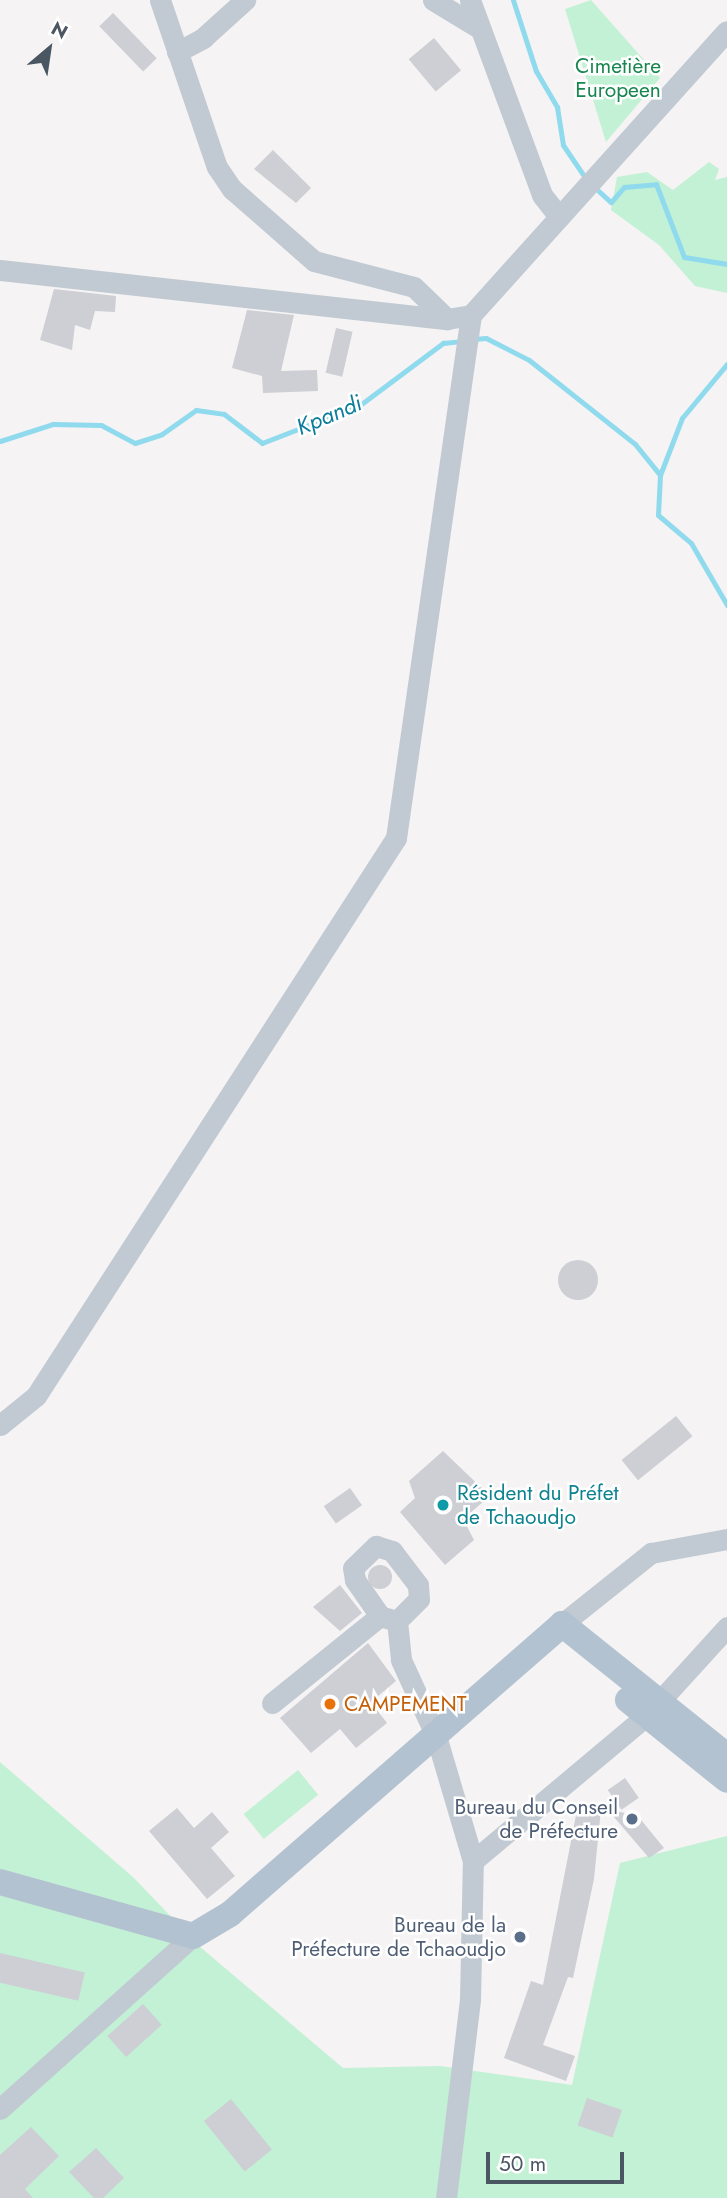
<!DOCTYPE html>
<meta charset="utf-8">
<style>
body{margin:0}
#map{position:relative;width:727px;height:2198px;overflow:hidden;background:#f5f3f3;font-family:Jost,sans-serif}
div>[style]{position:absolute}
[style*='--x']{left:calc(var(--x)*1px);top:calc(var(--y)*1px);width:calc(var(--w)*1px);rotate:calc(var(--a)*1deg)}
.green>*{inset:0;background:#c3f1d5;transform-origin:0 0}
.stream>*{height:5px;margin:-2.5px;padding:0 2.5px;transform-origin:2.5px;border-radius:2.5px;background:#90daee}
.building>*{inset:0;background:#cdcfd5;transform-origin:0 0}
.round{border-radius:50%}
.minor>*{height:21px;margin:-10.5px;padding:0 10.5px;transform-origin:10.5px;border-radius:10.5px;background:#c1cad2}
.major>*{height:26px;margin:-13px;padding:0 13px;transform-origin:13px;border-radius:13px;background:#b3c2d1}
.dots>*{width:19px;height:19px;translate:-50% -50%;box-sizing:border-box;border:4px solid #fff;border-radius:50%}
span{translate:-50% -50%;white-space:nowrap;text-align:center;line-height:1.15;-webkit-text-stroke:5px #fff;paint-order:stroke}
.park-label{font-size:21px;color:#17864f}
.culture-label{font-size:21px;color:#0d838f}
.left{translate:0 -50%;text-align:left}
.food-label{font-size:21px;color:#c56008}
.service-label{font-size:21px;color:#4e5e75}
.right{translate:-100% -50%;text-align:right}
.water-label{font-size:23px;color:#0c7c9b;font-style:italic}
.north{position:absolute;left:14px;top:14px;width:70px;height:70px;-webkit-text-stroke:5px #fff;paint-order:stroke;rotate:29deg;font-size:19px;font-weight:700;line-height:28px;text-align:center;color:#4a5661}
.north::after{content:'';display:block;margin:auto;width:24px;height:32px;background:#4a5661;clip-path:polygon(50% 0,100% 100%,50% 72%,0 100%)}
.scale{position:absolute;left:486px;top:2152px;width:138px;height:32px;box-sizing:border-box;border:4px solid #4a5661;border-top:0;padding-left:9px;font-size:21px;line-height:24px;white-space:nowrap;color:#4a5661;-webkit-text-stroke:5px #fff;paint-order:stroke}
</style>
<div id="map">
<div class="green">
<i style="clip-path:polygon(591px 0,660px 78px,606px 142px,565px 9px)"></i>
<i style="clip-path:polygon(709px 162px,719px 169px,715px 180px,727px 177px,727px 293px,695px 286px,659px 245px,611px 210px,617px 177px,647px 172px,673px 190px)"></i>
<i style="clip-path:polygon(0 1762px,134px 1878px,199px 1946px,343px 2068px,440px 2066px,572px 2085px,620px 1863px,727px 1836px,727px 2198px,0 2198px)"></i>
<i style="left:298px;top:1770px;width:32px;height:70px;rotate:51deg"></i>
</div>
<div class="stream">
<i style="--x:513;--y:0;--w:75;--a:72.1"></i>
<i style="--x:536;--y:71;--w:42;--a:59.7"></i>
<i style="--x:557;--y:107;--w:38;--a:81"></i>
<i style="--x:563;--y:145;--w:41;--a:55.9"></i>
<i style="--x:593;--y:186;--w:24;--a:42"></i>
<i style="--x:611;--y:202;--w:20;--a:-49"></i>
<i style="--x:624;--y:187;--w:32;--a:-5"></i>
<i style="--x:656;--y:184;--w:78;--a:69"></i>
<i style="--x:684;--y:257;--w:44;--a:9.2"></i>
<i style="--x:474;--y:339;--w:12;--a:-5"></i>
<i style="--x:486;--y:338;--w:48;--a:27.1"></i>
<i style="--x:529;--y:360;--w:135;--a:38.4"></i>
<i style="--x:635;--y:444;--w:40;--a:51"></i>
<i style="--x:660;--y:475;--w:40;--a:92.9"></i>
<i style="--x:658;--y:515;--w:43;--a:40.3"></i>
<i style="--x:691;--y:543;--w:72;--a:59.9"></i>
<i style="--x:0;--y:441;--w:56;--a:-17.8"></i>
<i style="--x:53;--y:424;--w:48;--a:1.2"></i>
<i style="--x:101;--y:425;--w:38;--a:28"></i>
<i style="--x:135;--y:443;--w:28;--a:-18"></i>
<i style="--x:162;--y:434;--w:42;--a:-35.2"></i>
<i style="--x:196;--y:410;--w:28;--a:8"></i>
<i style="--x:224;--y:414;--w:48;--a:37.3"></i>
<i style="--x:262;--y:443;--w:105;--a:-21.2"></i>
<i style="--x:360;--y:405;--w:104;--a:-36.8"></i>
<i style="--x:443;--y:343;--w:18;--a:-6"></i>
<i style="--x:660;--y:475;--w:61;--a:-68.9"></i>
<i style="--x:682;--y:418;--w:70;--a:-50.2"></i>
</div>
<div class="building">
<i style="left:113px;top:13px;width:63px;height:19px;rotate:46deg"></i>
<i style="left:434px;top:38px;width:42px;height:33px;rotate:50deg"></i>
<i style="clip-path:polygon(273px 150px,311px 188px,296px 203px,254px 169px)"></i>
<i style="clip-path:polygon(54px 289px,116px 296px,115px 312px,95px 311px,90px 330px,75px 325px,72px 350px,40px 340px)"></i>
<i style="clip-path:polygon(247px 310px,294px 315px,281px 371px,317px 370px,318px 391px,263px 393px,262px 376px,232px 368px)"></i>
<i style="left:336px;top:328px;width:17px;height:46px;rotate:13deg"></i>
<i class="round" style="left:558px;top:1260px;width:40px;height:40px"></i>
<i style="left:676px;top:1416px;width:26px;height:70px;rotate:51deg"></i>
<i style="clip-path:polygon(443px 1451px,490px 1496px,463px 1519px,474px 1540px,445px 1565px,400px 1512px,415px 1498px,409px 1481px)"></i>
<i style="left:350px;top:1488px;width:21px;height:32px;rotate:55deg"></i>
<i class="round" style="left:368px;top:1565px;width:24px;height:24px"></i>
<i style="clip-path:polygon(340px 1585px,362px 1613px,340px 1631px,313px 1607px)"></i>
<i style="clip-path:polygon(368px 1643px,396px 1681px,371px 1702px,387px 1723px,356px 1748px,340px 1729px,311px 1753px,280px 1718px)"></i>
<i style="left:625px;top:1778px;width:24px;height:21px;rotate:55deg"></i>
<i style="clip-path:polygon(578px 1805px,601px 1809px,594px 1879px,573px 1978px,568px 1977px,543px 2045px,575px 2056px,566px 2081px,504px 2058px,531px 1981px,543px 1985px)"></i>
<i style="clip-path:polygon(177px 1808px,194px 1828px,212px 1812px,229px 1832px,211px 1848px,235px 1876px,207px 1899px,149px 1831px)"></i>
<i style="clip-path:polygon(608px 1810px,637px 1815px,664px 1848px,649px 1858px)"></i>
<i style="left:0;top:1953px;width:87px;height:29px;rotate:13deg"></i>
<i style="left:143px;top:2004px;width:28px;height:48px;rotate:48deg"></i>
<i style="left:587px;top:2098px;width:37px;height:29px;rotate:19deg"></i>
<i style="left:231px;top:2099px;width:65px;height:35px;rotate:51deg"></i>
<i style="clip-path:polygon(31px 2127px,59px 2156px,25px 2189px,33px 2198px,0 2198px,0 2155px)"></i>
<i style="clip-path:polygon(96px 2148px,124px 2178px,103px 2198px,94px 2198px,69px 2172px)"></i>
</div>
<div class="minor">
<i style="--x:160;--y:0;--w:176;--a:71.2"></i>
<i style="--x:217;--y:167;--w:27;--a:56"></i>
<i style="--x:232;--y:189;--w:109;--a:41.3"></i>
<i style="--x:314;--y:261;--w:103;--a:14.6"></i>
<i style="--x:414;--y:287;--w:46;--a:44.1"></i>
<i style="--x:433;--y:0;--w:50;--a:31.2"></i>
<i style="--x:470;--y:0;--w:208;--a:69.7"></i>
<i style="--x:542;--y:195;--w:28;--a:52"></i>
<i style="--x:177;--y:52;--w:30;--a:-28"></i>
<i style="--x:203;--y:38;--w:57;--a:-42.1"></i>
<i style="--x:0;--y:270;--w:450;--a:6.3"></i>
<i style="--x:447;--y:319;--w:24;--a:-9"></i>
<i style="--x:471;--y:315;--w:382;--a:-48"></i>
<i style="--x:0;--y:1425;--w:46;--a:-38.9"></i>
<i style="--x:36;--y:1396;--w:664;--a:-57.17"></i>
<i style="--x:396;--y:838;--w:528;--a:-81.84"></i>
<i style="--x:376;--y:1546;--w:17;--a:17"></i>
<i style="--x:392;--y:1551;--w:43;--a:52.6"></i>
<i style="--x:418;--y:1585;--w:14;--a:86"></i>
<i style="--x:419;--y:1599;--w:31;--a:135"></i>
<i style="--x:397;--y:1621;--w:18;--a:-164"></i>
<i style="--x:380;--y:1616;--w:44;--a:-124.8"></i>
<i style="--x:355;--y:1580;--w:12;--a:-99"></i>
<i style="--x:353;--y:1568;--w:32;--a:-44"></i>
<i style="--x:397;--y:1621;--w:39;--a:84"></i>
<i style="--x:401;--y:1660;--w:84;--a:65.3"></i>
<i style="--x:436;--y:1736;--w:130;--a:73.5"></i>
<i style="--x:562;--y:1624;--w:114;--a:-38.6"></i>
<i style="--x:651;--y:1553;--w:77;--a:-10.4"></i>
<i style="--x:272;--y:1703;--w:139;--a:-38.9"></i>
<i style="--x:0;--y:2109;--w:259;--a:-41.9"></i>
<i style="--x:446;--y:2198;--w:200;--a:-83.1"></i>
<i style="--x:470;--y:1999;--w:138;--a:-88.8"></i>
<i style="--x:473;--y:1861;--w:227;--a:-40"></i>
<i style="--x:647;--y:1715;--w:119;--a:-47.7"></i>
</div>
<div class="major">
<i style="--x:628;--y:1700;--w:127;--a:38.9"></i>
<i style="--x:0;--y:1882;--w:200;--a:15.6"></i>
<i style="--x:193;--y:1936;--w:43;--a:-30.7"></i>
<i style="--x:230;--y:1914;--w:441;--a:-41.1"></i>
<i style="--x:562;--y:1624;--w:211;--a:38.7"></i>
</div>
<div class="dots">
<i style="left:443px;top:1505px;background:#0f9aa8"></i>
<i style="left:330px;top:1704px;background:#e8710a"></i>
<i style="left:632px;top:1819px;background:#5c6f8a"></i>
<i style="left:520px;top:1937px;background:#5c6f8a"></i>
</div>
<div class="park-label">
<span style="left:618px;top:78px">Cimetière<br>Europeen</span>
</div>
<div class="culture-label">
<span class="left" style="left:457px;top:1505px">Résident du Préfet<br>de Tchaoudjo</span>
</div>
<div class="food-label">
<span class="left" style="left:344px;top:1704px">CAMPEMENT</span>
</div>
<div class="service-label">
<span class="right" style="left:618px;top:1819px">Bureau du Conseil<br>de Préfecture</span>
<span class="right" style="left:506px;top:1937px">Bureau de la<br>Préfecture de Tchaoudjo</span>
</div>
<div class="water-label">
<span style="left:329px;top:415px;rotate:-23deg">Kpandi</span>
</div>
<div class="north">N</div>
<div class="scale">50 m</div>
</div>
